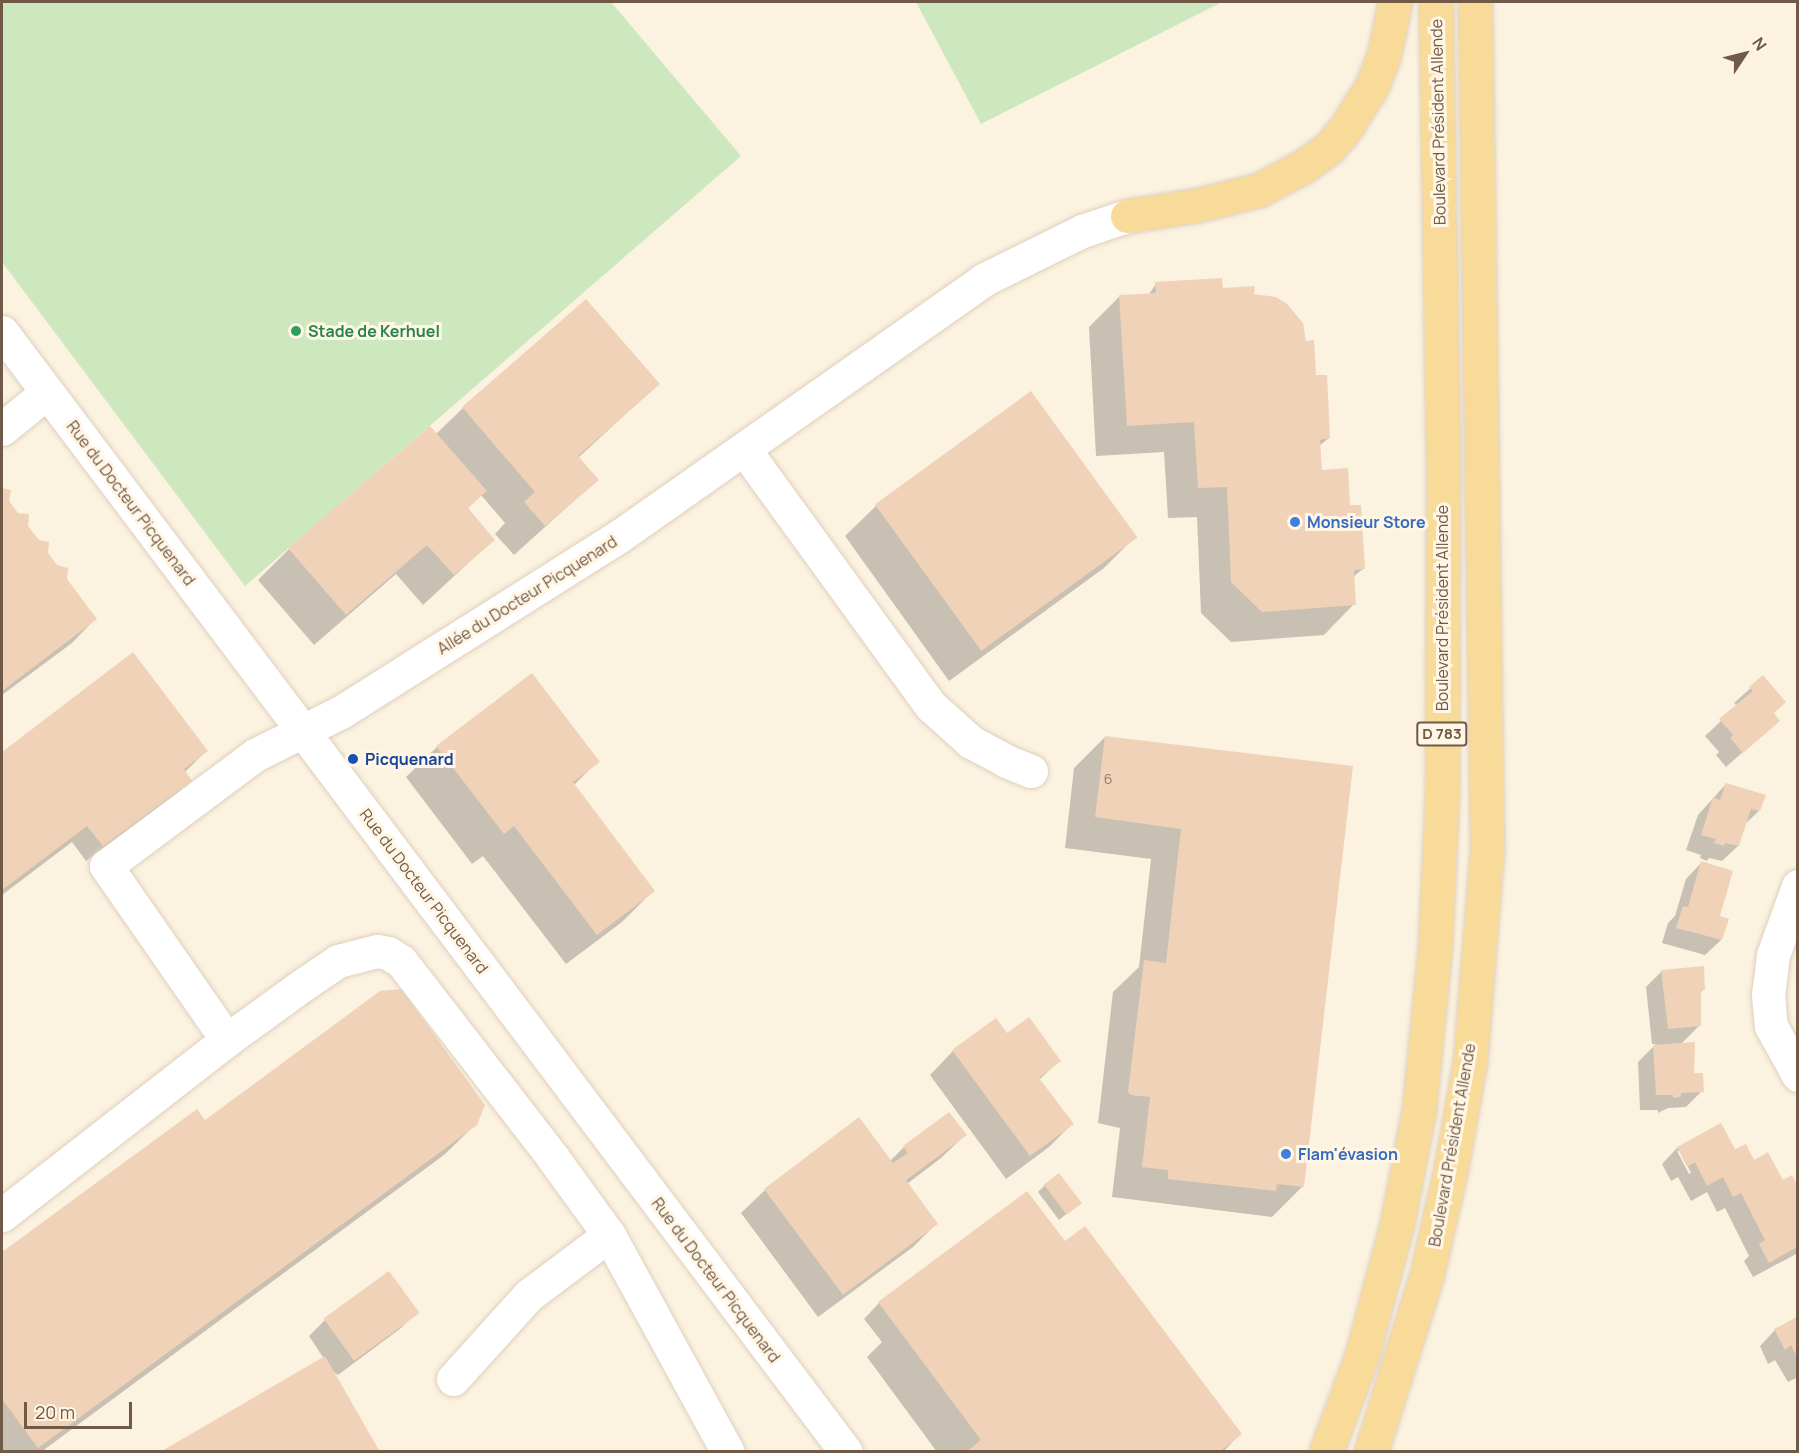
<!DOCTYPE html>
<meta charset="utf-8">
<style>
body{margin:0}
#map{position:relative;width:1799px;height:1453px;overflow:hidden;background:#fbf2e0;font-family:Manrope,sans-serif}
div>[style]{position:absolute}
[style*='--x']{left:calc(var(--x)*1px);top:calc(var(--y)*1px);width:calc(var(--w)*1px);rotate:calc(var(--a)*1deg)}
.green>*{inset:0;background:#cde8bf}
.shadow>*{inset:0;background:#0003}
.building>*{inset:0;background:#f0d2b8;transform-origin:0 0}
.roads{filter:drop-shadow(0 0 2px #dfcfbc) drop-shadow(0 0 2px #dfcfbc)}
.minor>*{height:33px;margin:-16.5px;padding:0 16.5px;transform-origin:16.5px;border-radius:16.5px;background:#fff}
.major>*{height:33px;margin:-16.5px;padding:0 16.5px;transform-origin:16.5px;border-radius:16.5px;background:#f9db99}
.dots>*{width:16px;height:16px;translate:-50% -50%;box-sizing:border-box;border:3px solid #fff6e5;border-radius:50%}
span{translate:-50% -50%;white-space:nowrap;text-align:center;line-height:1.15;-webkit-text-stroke:6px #fff6e5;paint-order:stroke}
.number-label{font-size:14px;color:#917764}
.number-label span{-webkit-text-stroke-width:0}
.shield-label span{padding:2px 4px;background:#fff6e5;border:2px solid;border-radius:4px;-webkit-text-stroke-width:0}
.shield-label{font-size:15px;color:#715948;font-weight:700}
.street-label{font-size:16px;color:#715948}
.leisure-label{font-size:16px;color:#27864d;font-weight:700}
.left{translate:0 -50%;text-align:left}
.shop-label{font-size:16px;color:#366cbe;font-weight:700}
.transit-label{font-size:16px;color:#164399;font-weight:700}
.frame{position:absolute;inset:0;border:3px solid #715948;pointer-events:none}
.north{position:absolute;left:1715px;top:24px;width:60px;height:60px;-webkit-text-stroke:4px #fff6e5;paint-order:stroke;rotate:55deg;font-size:16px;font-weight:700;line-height:24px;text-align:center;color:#715948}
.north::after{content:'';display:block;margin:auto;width:21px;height:27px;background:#715948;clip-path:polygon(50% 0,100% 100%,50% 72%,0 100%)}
.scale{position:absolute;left:24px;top:1402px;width:108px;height:27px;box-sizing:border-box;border:3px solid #715948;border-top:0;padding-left:8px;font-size:18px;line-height:21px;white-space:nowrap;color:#715948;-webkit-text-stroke:4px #fff6e5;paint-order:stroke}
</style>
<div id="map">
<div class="green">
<i style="clip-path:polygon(2px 2px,611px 2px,741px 156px,245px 586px,2px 262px)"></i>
<i style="clip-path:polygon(916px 2px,1222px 2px,981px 124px)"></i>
</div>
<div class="shadow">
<i style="clip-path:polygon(1156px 284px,1253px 295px,1315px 377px,1329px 438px,1319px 446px,1321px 472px,1349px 509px,1363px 569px,1353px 577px,1354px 604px,1324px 635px,1231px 642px,1201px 613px,1197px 517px,1168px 518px,1164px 452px,1096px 456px,1089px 327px,1120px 296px,1149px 294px)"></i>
<i style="clip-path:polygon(658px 384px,578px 458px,597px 480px,514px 555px,495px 534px,505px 523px,481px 495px,467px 509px,493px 540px,423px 605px,396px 574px,314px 645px,258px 580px,289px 549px,430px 428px,436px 434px,463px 408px)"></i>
<i style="clip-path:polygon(1031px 393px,1134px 538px,1104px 568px,949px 681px,845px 536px,876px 506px)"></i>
<i style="clip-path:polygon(2px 489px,9px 491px,7px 501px,95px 619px,72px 643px,2px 695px)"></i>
<i style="clip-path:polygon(133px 654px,206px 751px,185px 772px,190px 781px,174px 796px,86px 861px,72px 842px,2px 895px,2px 753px)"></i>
<i style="clip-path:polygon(1763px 677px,1773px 714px,1778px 721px,1726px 767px,1716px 755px,1719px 752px,1705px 736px,1737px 706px,1734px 703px)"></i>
<i style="clip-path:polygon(1105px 737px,1351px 767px,1303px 1186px,1272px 1217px,1112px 1197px,1120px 1128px,1098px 1123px,1113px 992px,1139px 967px,1151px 859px,1065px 848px,1074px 768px)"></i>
<i style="clip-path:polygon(437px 747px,598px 761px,573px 786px,653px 891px,622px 922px,566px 964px,483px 856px,472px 864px,406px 777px)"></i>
<i style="clip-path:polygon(1726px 784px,1759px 811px,1744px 825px,1738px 846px,1722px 861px,1709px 858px,1707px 861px,1700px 858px,1701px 855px,1686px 850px,1698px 815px)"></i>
<i style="clip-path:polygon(1701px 863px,1718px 917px,1721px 940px,1705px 955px,1662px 943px,1668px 923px,1675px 916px,1686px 879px)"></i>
<i style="clip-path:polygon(1662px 971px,1704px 989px,1699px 994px,1699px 1026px,1680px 1045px,1702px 1091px,1686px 1107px,1668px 1108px,1658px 1113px,1658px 1110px,1640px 1110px,1638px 1062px,1656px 1044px,1652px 1044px,1646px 987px)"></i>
<i style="clip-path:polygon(1006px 1035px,1059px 1061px,1039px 1080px,1072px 1124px,1049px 1147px,1006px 1179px,930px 1075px,953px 1051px)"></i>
<i style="clip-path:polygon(196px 1112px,204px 1122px,476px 1124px,444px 1155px,41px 1452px,2px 1452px,2px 1254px)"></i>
<i style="clip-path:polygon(949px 1114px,965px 1135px,941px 1158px,907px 1184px,936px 1224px,913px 1247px,818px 1317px,741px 1213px,765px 1190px,859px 1119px,890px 1161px,904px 1147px)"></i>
<i style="clip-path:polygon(evenodd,1720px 1125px,1734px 1151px,1782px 1183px,1791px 1177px,1798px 1188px,1798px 1253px,1753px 1277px,1744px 1261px,1749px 1256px,1725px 1208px,1717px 1212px,1707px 1192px,1691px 1201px,1678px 1177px,1671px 1181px,1662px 1164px,1677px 1148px,1720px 1125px,1677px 1151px,1680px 1151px,1691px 1173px,1689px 1174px,1677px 1151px)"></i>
<i style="clip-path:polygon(1045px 1185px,1080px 1203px,1059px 1220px,1038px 1192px)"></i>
<i style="clip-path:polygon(1064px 1244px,1240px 1434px,1223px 1452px,937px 1452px,867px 1357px,882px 1342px,864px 1319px,879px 1303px)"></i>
<i style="clip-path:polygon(389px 1273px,417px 1312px,401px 1328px,338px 1375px,332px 1371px,309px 1336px,325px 1320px)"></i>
<i style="clip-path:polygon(1798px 1318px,1798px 1377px,1788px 1382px,1775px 1360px,1768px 1364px,1760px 1346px,1775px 1330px)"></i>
</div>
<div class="building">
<i style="clip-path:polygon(1222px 278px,1223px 288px,1255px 286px,1254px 294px,1276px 297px,1287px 304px,1303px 323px,1306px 341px,1314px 340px,1316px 375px,1327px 375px,1330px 438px,1320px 440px,1322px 470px,1348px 468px,1350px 505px,1361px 505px,1365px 569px,1354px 570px,1356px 605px,1262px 612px,1231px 582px,1227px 487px,1198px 488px,1194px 422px,1127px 426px,1119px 295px,1156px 293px,1155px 282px)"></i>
<i style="clip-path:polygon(586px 299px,660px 384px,578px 456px,599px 480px,545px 526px,524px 502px,535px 492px,462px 407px)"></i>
<i style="left:1031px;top:391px;width:181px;height:193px;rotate:54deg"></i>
<i style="clip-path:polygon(430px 426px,487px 491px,468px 508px,495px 540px,454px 575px,427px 545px,346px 615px,288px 548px)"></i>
<i style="clip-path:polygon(2px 488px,11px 490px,9px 501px,18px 513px,29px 514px,28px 526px,39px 540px,49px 542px,48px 553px,57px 565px,68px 568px,67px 579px,97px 619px,2px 691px)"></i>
<i style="clip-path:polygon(133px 652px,208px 751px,184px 769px,192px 781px,103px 846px,87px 826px,2px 890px,2px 752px)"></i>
<i style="clip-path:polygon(532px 673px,600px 762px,573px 782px,655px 891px,597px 935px,514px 826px,504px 834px,436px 746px)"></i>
<i style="clip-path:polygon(1763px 675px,1786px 702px,1774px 713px,1780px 721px,1743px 753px,1730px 738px,1733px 735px,1719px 719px,1753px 691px,1749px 687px)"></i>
<i style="clip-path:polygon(1105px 736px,1353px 766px,1304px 1187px,1277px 1184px,1276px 1191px,1168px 1179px,1168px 1170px,1142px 1167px,1150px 1097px,1131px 1095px,1128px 1092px,1144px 960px,1166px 963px,1181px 829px,1095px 817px)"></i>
<i style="clip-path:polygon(1726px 783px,1766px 795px,1760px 811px,1751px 809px,1739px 846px,1725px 843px,1724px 846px,1714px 843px,1716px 839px,1701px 835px,1713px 797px,1720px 800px)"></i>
<i style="clip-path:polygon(1701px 861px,1733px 871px,1720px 916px,1729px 919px,1722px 940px,1676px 928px,1683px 906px,1688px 907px)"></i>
<i style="clip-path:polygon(1704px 966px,1705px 990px,1701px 990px,1701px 1026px,1668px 1029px,1661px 970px)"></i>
<i style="clip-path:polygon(401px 989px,485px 1105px,477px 1125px,38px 1448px,2px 1399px,2px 1252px,197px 1109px,205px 1120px,380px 991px)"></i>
<i style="clip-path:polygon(1029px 1017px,1061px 1061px,1039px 1078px,1074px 1124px,1030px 1156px,952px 1050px,996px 1018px,1007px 1033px)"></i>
<i style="clip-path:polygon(1695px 1042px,1694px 1073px,1703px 1073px,1704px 1092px,1681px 1093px,1681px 1097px,1673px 1098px,1673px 1095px,1656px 1095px,1653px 1045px)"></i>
<i style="clip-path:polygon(949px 1112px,967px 1135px,906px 1180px,938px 1224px,843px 1295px,764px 1189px,859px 1117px,893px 1163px,908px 1153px,903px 1146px)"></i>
<i style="clip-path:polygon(1721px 1123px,1735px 1149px,1746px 1144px,1754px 1160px,1768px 1152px,1783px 1180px,1792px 1175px,1797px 1185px,1797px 1247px,1769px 1263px,1759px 1244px,1765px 1240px,1741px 1193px,1733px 1197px,1723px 1177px,1707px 1186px,1695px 1162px,1687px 1167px,1677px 1147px)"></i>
<i style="left:1059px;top:1173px;width:38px;height:19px;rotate:53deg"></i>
<i style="clip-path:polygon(1027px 1191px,1065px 1241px,1085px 1226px,1242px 1434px,1219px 1452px,966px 1452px,981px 1440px,878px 1302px)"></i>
<i style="left:389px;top:1271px;width:52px;height:81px;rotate:54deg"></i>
<i style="clip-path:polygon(1797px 1317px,1797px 1357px,1791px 1345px,1785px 1350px,1774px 1329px)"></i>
<i style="clip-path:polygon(325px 1356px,380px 1452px,160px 1452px)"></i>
</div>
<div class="roads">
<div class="minor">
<i style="--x:2;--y:332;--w:1402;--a:53"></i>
<i style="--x:2;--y:429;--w:58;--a:-39.4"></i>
<i style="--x:744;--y:449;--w:318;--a:54"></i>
<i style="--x:931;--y:706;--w:54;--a:42"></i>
<i style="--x:971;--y:742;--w:40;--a:28"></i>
<i style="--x:1006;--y:761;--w:27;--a:22"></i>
<i style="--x:1798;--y:886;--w:73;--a:109.9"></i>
<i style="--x:1773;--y:955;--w:39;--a:97"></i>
<i style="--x:1768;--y:994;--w:32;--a:85"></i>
<i style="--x:1771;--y:1026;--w:56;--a:61.1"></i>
<i style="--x:227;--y:1040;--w:212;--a:-124.8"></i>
<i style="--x:106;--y:866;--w:186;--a:-36.7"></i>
<i style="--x:255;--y:755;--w:96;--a:-26.6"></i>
<i style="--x:341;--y:712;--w:328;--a:-32.3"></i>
<i style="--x:618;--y:537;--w:446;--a:-35.1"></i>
<i style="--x:983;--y:280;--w:110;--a:-26.3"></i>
<i style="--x:1082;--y:231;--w:47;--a:-18.4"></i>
<i style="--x:2;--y:1215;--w:285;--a:-37.9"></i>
<i style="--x:227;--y:1040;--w:92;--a:-36.1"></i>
<i style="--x:301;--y:986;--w:45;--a:-34"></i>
<i style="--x:338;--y:961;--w:40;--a:-14.4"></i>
<i style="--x:377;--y:951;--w:11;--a:10"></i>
<i style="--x:388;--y:953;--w:15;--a:32"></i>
<i style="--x:401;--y:961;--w:249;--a:52.3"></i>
<i style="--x:553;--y:1158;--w:95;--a:54"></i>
<i style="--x:609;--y:1235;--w:247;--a:61.3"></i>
<i style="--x:453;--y:1379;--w:113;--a:-47.9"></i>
<i style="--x:529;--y:1295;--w:100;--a:-36.9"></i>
</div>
<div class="major">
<i style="--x:1127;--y:216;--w:72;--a:-8.8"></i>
<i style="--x:1198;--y:205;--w:63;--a:-13.8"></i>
<i style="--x:1259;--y:190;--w:51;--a:-28.1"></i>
<i style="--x:1304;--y:166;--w:31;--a:-36"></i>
<i style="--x:1329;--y:148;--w:25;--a:-50"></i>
<i style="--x:1345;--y:129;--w:51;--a:-57.9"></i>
<i style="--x:1372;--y:86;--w:33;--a:-69"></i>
<i style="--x:1384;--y:55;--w:54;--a:-78.3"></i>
<i style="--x:1326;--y:1452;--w:103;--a:-69.6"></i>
<i style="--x:1362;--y:1355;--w:136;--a:-75"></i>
<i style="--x:1397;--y:1224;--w:116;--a:-79.1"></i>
<i style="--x:1419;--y:1110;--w:163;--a:-84.4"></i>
<i style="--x:1435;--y:948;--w:154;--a:-87.4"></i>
<i style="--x:1442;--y:794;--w:328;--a:-89.8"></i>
<i style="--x:1443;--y:466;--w:464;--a:-90.9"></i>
<i style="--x:1371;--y:1452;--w:187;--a:-72.5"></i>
<i style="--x:1427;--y:1274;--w:109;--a:-77.2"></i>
<i style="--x:1451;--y:1168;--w:109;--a:-79.9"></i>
<i style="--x:1470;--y:1061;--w:214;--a:-85.4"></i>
<i style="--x:1487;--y:848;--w:846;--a:-90.81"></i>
</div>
</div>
<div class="dots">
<i style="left:296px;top:331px;background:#2e9e5b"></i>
<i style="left:1295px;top:522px;background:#3f7fe0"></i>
<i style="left:353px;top:759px;background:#1a4fb4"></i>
<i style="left:1286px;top:1154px;background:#3f7fe0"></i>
</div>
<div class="number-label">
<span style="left:1108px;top:779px">6</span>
</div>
<div class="shield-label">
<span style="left:1442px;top:734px">D 783</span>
</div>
<div class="street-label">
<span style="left:1438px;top:122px;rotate:-91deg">Boulevard Président Allende</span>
<span style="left:131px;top:503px;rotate:53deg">Rue du Docteur Picquenard</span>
<span style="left:527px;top:595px;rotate:-32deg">Allée du Docteur Picquenard</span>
<span style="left:1442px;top:608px;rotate:-90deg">Boulevard Président Allende</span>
<span style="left:424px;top:891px;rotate:53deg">Rue du Docteur Picquenard</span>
<span style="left:1452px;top:1145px;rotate:-80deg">Boulevard Président Allende</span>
<span style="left:716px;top:1280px;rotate:53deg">Rue du Docteur Picquenard</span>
</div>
<div class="leisure-label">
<span class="left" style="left:308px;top:331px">Stade de Kerhuel</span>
</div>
<div class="shop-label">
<span class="left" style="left:1307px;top:522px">Monsieur Store</span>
<span class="left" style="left:1298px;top:1154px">Flam'évasion</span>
</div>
<div class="transit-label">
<span class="left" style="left:365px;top:759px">Picquenard</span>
</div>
<div class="frame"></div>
<div class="north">N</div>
<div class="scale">20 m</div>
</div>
